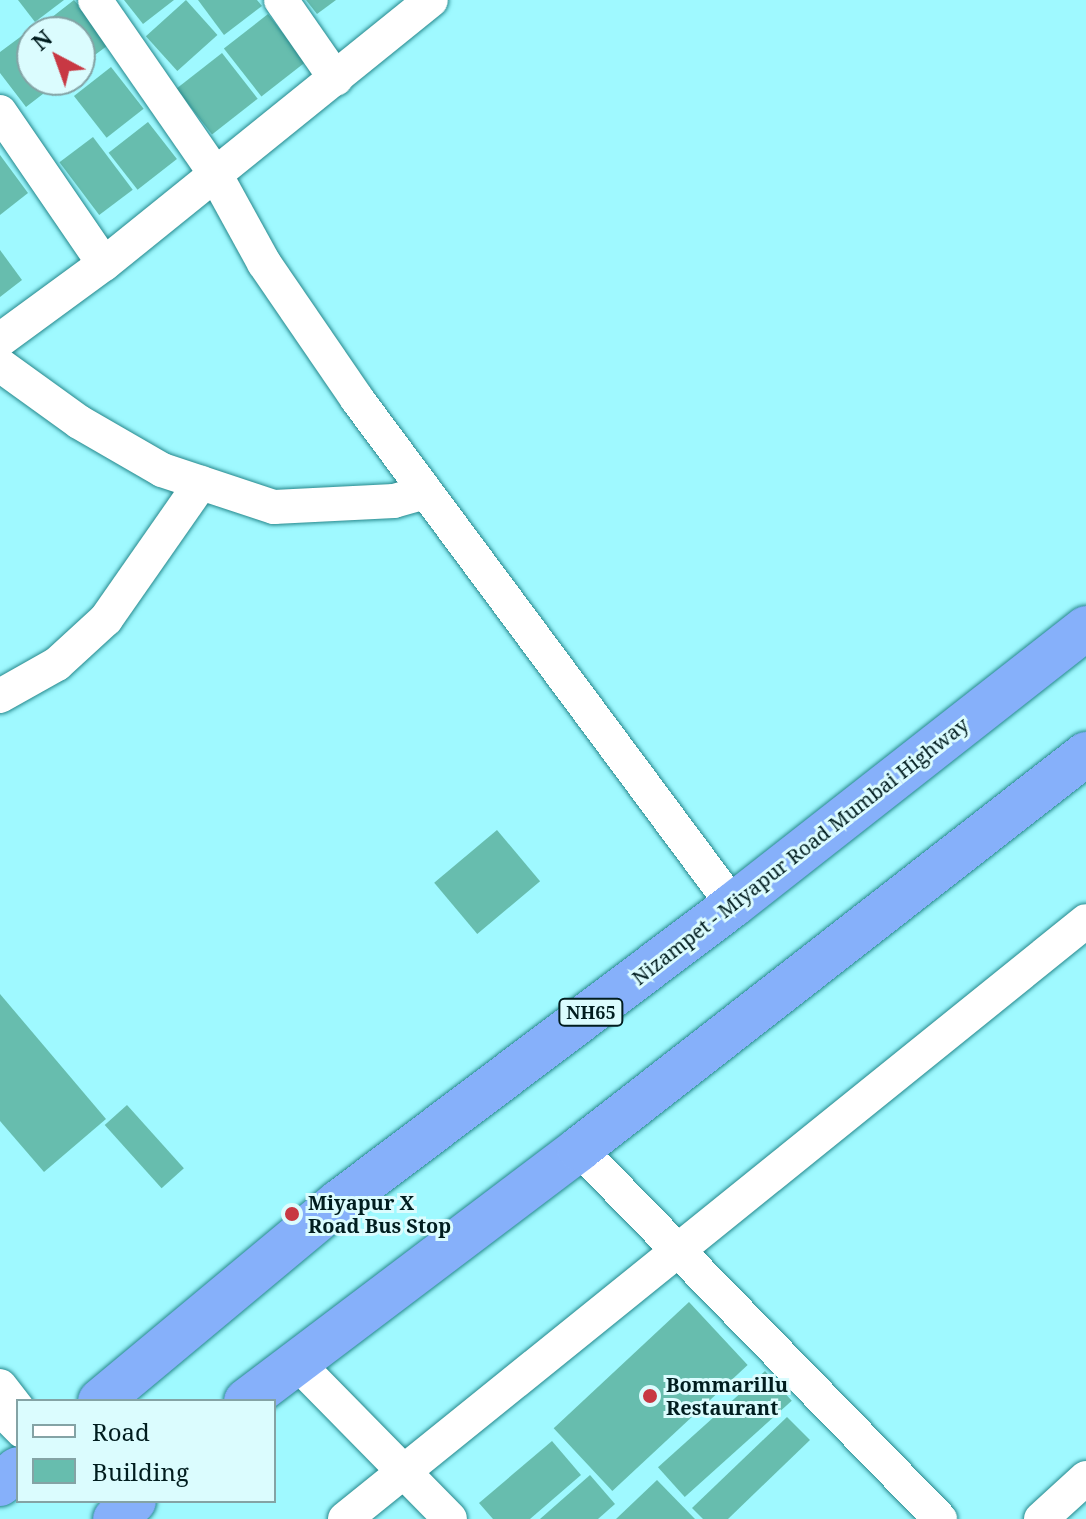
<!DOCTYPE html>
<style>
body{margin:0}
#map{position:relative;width:1086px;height:1519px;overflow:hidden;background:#9ff9ff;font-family:"Noto Serif",serif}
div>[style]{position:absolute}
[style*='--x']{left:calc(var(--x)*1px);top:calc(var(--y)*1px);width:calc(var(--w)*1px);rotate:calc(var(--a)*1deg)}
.building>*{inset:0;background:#67bdae;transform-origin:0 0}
.roads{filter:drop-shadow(0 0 2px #25878c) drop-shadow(0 0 2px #25878c)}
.service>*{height:18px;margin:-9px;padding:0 9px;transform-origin:9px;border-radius:9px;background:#fff}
.minor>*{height:34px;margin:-17px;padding:0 17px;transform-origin:17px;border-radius:17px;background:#fff}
.trunk>*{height:44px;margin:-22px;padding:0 22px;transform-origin:22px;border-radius:22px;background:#86b0fa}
.dots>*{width:22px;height:22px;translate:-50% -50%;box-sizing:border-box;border:4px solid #dbfcfe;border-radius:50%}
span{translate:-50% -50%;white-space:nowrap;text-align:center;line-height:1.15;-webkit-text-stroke:6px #dbfcfe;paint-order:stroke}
.shield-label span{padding:2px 6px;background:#dbfcfe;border:2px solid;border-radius:6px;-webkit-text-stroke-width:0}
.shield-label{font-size:18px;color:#011d1f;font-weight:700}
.street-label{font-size:20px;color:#011d1f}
.poi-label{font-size:20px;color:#011d1f;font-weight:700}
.left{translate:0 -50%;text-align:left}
.legend{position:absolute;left:16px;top:1399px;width:260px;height:104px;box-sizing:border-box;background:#dbfcfe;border:2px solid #84a3a5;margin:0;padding:10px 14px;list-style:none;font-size:24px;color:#011d1f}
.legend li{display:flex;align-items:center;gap:16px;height:40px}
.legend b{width:40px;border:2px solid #84a3a5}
.north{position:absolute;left:16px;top:16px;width:80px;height:80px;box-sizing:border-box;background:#dbfcfe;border:2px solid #84a3a5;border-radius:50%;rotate:319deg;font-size:22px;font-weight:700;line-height:32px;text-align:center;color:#011d1f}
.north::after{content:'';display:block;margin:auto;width:28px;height:36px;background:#c83843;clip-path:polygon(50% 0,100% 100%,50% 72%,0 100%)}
</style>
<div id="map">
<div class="building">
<i style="clip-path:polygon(18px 0,64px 0,35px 22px)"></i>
<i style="clip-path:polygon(74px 0,111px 43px,80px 66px,80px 32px,38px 28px)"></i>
<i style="clip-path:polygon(124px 0,174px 0,143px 24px)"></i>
<i style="left:186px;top:0;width:47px;height:54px;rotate:48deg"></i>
<i style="clip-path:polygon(198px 0,257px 0,262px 6px,224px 35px)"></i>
<i style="clip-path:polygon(306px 0,336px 0,317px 14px)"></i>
<i style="left:268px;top:14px;width:61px;height:56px;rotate:52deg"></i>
<i style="clip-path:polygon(27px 32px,32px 39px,32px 80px,61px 80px,26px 107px,0 73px,0 52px)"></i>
<i style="left:222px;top:53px;width:58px;height:58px;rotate:52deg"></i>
<i style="left:111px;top:67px;width:53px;height:47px;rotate:52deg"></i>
<i style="left:148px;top:122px;width:47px;height:50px;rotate:52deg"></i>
<i style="left:93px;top:137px;width:66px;height:42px;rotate:53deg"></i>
<i style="clip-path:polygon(0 155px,28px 193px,0 215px)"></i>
<i style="clip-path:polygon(0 250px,22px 280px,0 297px)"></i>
<i style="left:497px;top:830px;width:67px;height:82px;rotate:50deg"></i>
<i style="clip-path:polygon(0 994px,106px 1119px,44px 1172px,0 1121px)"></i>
<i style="left:127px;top:1105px;width:85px;height:30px;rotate:48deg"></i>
<i style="left:689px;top:1302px;width:86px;height:185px;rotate:47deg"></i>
<i style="left:765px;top:1371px;width:40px;height:144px;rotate:48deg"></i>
<i style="clip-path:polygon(787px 1417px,810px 1440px,728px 1519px,703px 1519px,692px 1508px)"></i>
<i style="clip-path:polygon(552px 1441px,581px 1475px,530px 1519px,493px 1519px,479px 1503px)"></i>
<i style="clip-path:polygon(590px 1475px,615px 1504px,598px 1519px,540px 1519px)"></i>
<i style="clip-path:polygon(657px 1480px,695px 1519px,616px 1519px)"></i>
</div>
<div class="roads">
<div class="service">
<i style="--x:0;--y:1420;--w:25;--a:45"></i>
</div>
<div class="minor">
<i style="--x:95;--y:0;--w:209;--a:55.3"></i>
<i style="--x:214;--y:172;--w:104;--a:61.2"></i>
<i style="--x:264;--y:263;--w:165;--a:55.6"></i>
<i style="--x:357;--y:399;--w:630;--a:53.38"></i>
<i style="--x:281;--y:0;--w:96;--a:55.2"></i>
<i style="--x:0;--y:112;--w:184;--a:55.6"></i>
<i style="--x:0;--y:340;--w:129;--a:-36.2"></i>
<i style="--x:104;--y:264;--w:420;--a:-38.9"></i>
<i style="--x:0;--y:365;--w:97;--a:35.8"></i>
<i style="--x:79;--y:422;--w:96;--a:30"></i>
<i style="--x:162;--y:470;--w:118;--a:18.3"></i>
<i style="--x:274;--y:507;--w:120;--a:-2.9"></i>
<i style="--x:394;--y:501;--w:33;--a:-16"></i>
<i style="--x:0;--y:696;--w:65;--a:-29.3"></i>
<i style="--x:57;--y:664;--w:67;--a:-42.6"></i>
<i style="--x:106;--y:619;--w:166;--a:-55.1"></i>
<i style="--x:579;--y:1149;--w:517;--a:45.71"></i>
<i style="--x:295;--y:1361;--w:221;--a:45.5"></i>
<i style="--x:0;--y:1386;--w:29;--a:52"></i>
<i style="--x:345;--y:1519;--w:952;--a:-38.9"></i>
<i style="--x:1041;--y:1519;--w:61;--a:-42.3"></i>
</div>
<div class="trunk">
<i style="--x:100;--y:1401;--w:311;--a:-39.8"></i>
<i style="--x:339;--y:1202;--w:493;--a:-37"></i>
<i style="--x:733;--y:905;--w:449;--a:-38.1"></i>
<i style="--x:246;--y:1401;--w:418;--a:-37.1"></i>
<i style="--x:579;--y:1149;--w:643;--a:-37.92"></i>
<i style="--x:0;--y:1484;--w:23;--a:-40"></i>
<i style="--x:115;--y:1519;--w:26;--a:-43"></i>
</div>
</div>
<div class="dots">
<i style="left:292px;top:1214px;background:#c83843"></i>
<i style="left:650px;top:1396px;background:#c83843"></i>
</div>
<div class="shield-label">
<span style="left:591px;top:1012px">NH65</span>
</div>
<div class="street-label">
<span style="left:800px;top:851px;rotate:-38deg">Nizampet - Miyapur Road Mumbai Highway</span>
</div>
<div class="poi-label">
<span class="left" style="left:308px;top:1214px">Miyapur X<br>Road Bus Stop</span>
<span class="left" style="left:666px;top:1396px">Bommarillu<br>Restaurant</span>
</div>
<ul class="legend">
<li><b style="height:10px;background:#fff"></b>Road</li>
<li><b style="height:22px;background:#67bdae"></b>Building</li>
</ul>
<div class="north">N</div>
</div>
